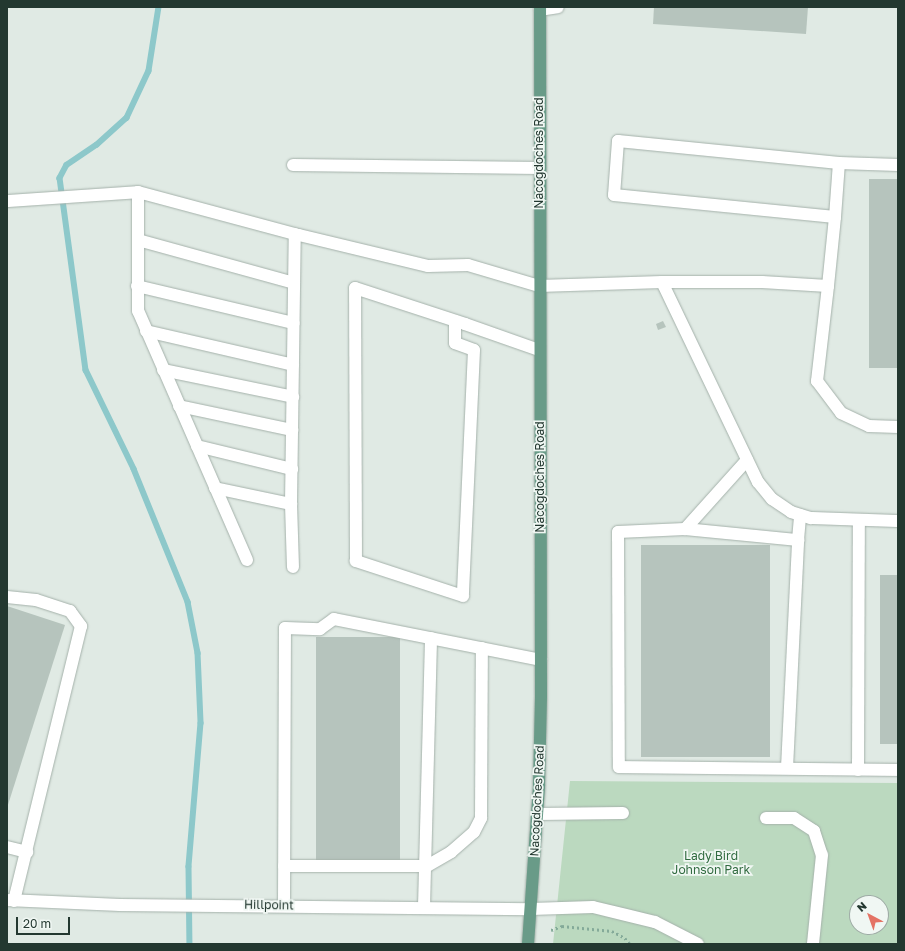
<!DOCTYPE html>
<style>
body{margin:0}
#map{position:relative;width:905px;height:951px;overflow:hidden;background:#e0eae4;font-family:"Golos Text",sans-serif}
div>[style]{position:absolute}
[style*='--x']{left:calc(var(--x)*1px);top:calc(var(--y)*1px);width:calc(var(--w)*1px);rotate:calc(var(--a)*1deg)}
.green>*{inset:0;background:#bbd9bf}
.stream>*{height:5.5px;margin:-2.75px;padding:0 2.75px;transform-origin:2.75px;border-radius:2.75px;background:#8dc8ca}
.building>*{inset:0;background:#b6c4bd;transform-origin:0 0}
.path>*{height:2.5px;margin-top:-1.25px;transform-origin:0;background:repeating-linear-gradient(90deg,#84aa99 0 2px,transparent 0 5px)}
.roads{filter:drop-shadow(0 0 1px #a4b1aa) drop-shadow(0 0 1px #a4b1aa)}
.minor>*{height:12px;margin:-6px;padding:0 6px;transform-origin:6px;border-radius:6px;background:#fff}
.major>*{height:12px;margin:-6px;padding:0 6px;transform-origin:6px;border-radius:6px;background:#699b88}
span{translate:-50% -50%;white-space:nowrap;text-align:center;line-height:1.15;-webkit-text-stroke:3.5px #f0f7f3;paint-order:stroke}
.street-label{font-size:12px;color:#233830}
.park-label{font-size:12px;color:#316b40}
.frame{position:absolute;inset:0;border:8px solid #233830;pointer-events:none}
.north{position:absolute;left:849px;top:895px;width:40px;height:40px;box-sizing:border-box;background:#f0f7f3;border:1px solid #9eaba5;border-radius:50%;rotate:319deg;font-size:11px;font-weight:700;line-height:16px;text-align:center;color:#233830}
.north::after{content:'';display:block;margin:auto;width:14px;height:18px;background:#e47364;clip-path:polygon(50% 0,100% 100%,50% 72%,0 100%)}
.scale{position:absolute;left:16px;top:917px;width:54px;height:18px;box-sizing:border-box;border:2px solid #233830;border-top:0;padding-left:5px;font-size:12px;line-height:14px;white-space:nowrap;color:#233830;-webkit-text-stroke:3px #f0f7f3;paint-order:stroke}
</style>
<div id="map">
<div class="green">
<i style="clip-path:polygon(evenodd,570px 781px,898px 783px,898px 944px,553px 944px,570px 781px,857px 903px,881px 903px,881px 927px,857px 927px,857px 903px)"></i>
</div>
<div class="stream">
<i style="--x:159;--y:7;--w:65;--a:98.9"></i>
<i style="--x:149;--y:71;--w:52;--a:115.1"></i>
<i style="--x:127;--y:118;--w:40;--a:138"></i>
<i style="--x:97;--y:145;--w:36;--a:146"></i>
<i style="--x:67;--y:165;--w:15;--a:118"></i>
<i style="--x:60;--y:178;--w:194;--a:82.3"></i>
<i style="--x:86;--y:370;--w:110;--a:64.1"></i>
<i style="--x:134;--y:469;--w:144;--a:67.9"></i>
<i style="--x:188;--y:602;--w:52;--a:78.9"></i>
<i style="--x:198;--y:653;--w:70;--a:87.5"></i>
<i style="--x:201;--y:723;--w:144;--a:94.8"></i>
<i style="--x:189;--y:867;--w:77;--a:89.3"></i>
</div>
<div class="building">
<i style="clip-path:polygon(654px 7px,808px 7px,806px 34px,653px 24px)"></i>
<i style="left:869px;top:179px;width:29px;height:189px"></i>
<i style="clip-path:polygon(663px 321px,666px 327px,658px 330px,656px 324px)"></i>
<i style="left:641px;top:545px;width:129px;height:212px"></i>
<i style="left:880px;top:575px;width:18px;height:169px"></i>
<i style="clip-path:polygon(7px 606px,65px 625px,7px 808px)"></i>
<i style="left:400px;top:637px;width:224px;height:84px;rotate:90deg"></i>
</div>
<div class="path">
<i style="--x:551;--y:930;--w:12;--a:-20"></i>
<i style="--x:562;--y:926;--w:50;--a:5.7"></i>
<i style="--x:612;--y:931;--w:15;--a:28"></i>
<i style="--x:625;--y:938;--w:8;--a:50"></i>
</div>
<div class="roads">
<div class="minor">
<i style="--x:540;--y:10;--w:18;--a:-9"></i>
<i style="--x:839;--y:163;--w:59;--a:1.9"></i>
<i style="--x:293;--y:165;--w:246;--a:0.7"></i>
<i style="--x:7;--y:201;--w:131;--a:-3.9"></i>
<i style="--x:138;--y:240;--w:162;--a:15.4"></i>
<i style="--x:662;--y:282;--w:100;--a:0"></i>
<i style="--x:762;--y:282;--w:66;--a:3.5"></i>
<i style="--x:828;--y:286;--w:69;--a:-84.2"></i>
<i style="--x:835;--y:217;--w:54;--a:-85.8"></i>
<i style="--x:839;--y:163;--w:222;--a:-174.3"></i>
<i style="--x:618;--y:141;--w:54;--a:94.2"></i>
<i style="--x:614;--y:195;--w:222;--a:5.7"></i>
<i style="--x:137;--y:286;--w:161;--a:13.3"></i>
<i style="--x:828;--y:286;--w:96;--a:96.6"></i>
<i style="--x:817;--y:381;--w:40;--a:53"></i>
<i style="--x:841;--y:413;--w:31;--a:25"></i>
<i style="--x:869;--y:426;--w:29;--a:2"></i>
<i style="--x:455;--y:321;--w:22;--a:90"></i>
<i style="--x:455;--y:343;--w:20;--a:20"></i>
<i style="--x:474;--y:350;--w:246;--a:92.6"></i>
<i style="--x:463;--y:596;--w:113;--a:-161.9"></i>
<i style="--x:356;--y:561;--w:273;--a:-90.2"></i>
<i style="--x:355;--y:288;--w:116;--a:18.1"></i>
<i style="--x:465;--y:324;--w:78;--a:19.4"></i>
<i style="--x:146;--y:331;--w:151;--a:13"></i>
<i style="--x:163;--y:370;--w:133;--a:11.7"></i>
<i style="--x:179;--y:406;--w:116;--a:12"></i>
<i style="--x:197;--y:446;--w:98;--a:13.6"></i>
<i style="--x:747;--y:460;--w:93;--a:131.9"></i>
<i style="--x:685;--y:529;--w:67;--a:177.4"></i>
<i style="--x:618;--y:532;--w:235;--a:89.8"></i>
<i style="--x:619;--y:767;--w:279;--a:0.6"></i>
<i style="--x:215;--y:488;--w:78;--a:11.9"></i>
<i style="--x:291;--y:504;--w:270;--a:-89.2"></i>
<i style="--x:291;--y:504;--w:63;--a:88.2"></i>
<i style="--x:685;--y:529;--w:114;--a:5.6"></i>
<i style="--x:798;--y:540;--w:25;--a:-85"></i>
<i style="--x:247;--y:560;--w:272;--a:-113.6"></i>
<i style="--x:138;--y:311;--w:119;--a:-90"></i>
<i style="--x:138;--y:192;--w:167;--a:15"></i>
<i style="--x:299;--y:235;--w:133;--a:13.5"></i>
<i style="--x:428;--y:266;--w:40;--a:-1.4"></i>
<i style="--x:468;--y:265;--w:74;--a:16.5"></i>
<i style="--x:539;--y:286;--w:123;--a:-1.9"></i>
<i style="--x:662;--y:282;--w:222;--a:64.4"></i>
<i style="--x:758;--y:482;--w:22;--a:51"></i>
<i style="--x:772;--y:499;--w:23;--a:34"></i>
<i style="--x:791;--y:512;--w:21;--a:17"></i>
<i style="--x:811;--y:518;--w:87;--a:2"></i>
<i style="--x:7;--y:597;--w:29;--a:6"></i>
<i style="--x:36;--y:600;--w:36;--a:18"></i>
<i style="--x:70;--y:611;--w:19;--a:54"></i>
<i style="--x:81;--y:626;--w:283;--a:103.7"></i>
<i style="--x:787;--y:768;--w:228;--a:-87.2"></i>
<i style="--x:858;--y:770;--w:250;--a:-89.8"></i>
<i style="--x:537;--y:814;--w:86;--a:-0.7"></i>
<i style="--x:766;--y:818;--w:28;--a:0"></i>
<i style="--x:794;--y:818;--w:24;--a:33"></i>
<i style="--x:814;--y:831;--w:25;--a:72"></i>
<i style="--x:822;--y:855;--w:89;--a:95.8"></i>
<i style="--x:7;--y:847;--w:21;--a:14"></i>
<i style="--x:284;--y:866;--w:143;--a:0"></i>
<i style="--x:427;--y:866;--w:28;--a:-30"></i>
<i style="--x:451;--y:852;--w:30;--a:-41"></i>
<i style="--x:474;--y:832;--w:16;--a:-63"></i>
<i style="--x:481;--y:818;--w:170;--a:-89.7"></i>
<i style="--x:7;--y:900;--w:113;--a:2.5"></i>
<i style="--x:120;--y:905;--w:411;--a:0.6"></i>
<i style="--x:531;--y:909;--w:62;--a:-1.8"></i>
<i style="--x:593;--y:907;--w:64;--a:13.6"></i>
<i style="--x:655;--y:922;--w:48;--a:27.1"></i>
<i style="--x:284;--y:905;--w:277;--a:-89.8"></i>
<i style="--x:285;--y:628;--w:35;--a:2"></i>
<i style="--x:320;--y:629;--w:17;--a:-36"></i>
<i style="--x:334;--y:619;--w:211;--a:11.2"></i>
<i style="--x:424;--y:907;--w:269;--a:-88.5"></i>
</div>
<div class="major">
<i style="--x:528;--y:944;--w:159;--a:-86"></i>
<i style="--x:539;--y:785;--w:90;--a:-88.7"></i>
<i style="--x:541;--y:695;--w:688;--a:-90.08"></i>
</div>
</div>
<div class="street-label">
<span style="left:539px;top:153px;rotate:-90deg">Nacogdoches Road</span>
<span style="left:540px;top:477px;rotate:-90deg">Nacogdoches Road</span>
<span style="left:537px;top:801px;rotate:-87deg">Nacogdoches Road</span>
<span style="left:269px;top:905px;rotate:1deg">Hillpoint</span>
</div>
<div class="park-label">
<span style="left:711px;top:863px">Lady Bird<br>Johnson Park</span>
</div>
<div class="frame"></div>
<div class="north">N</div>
<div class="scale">20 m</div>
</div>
